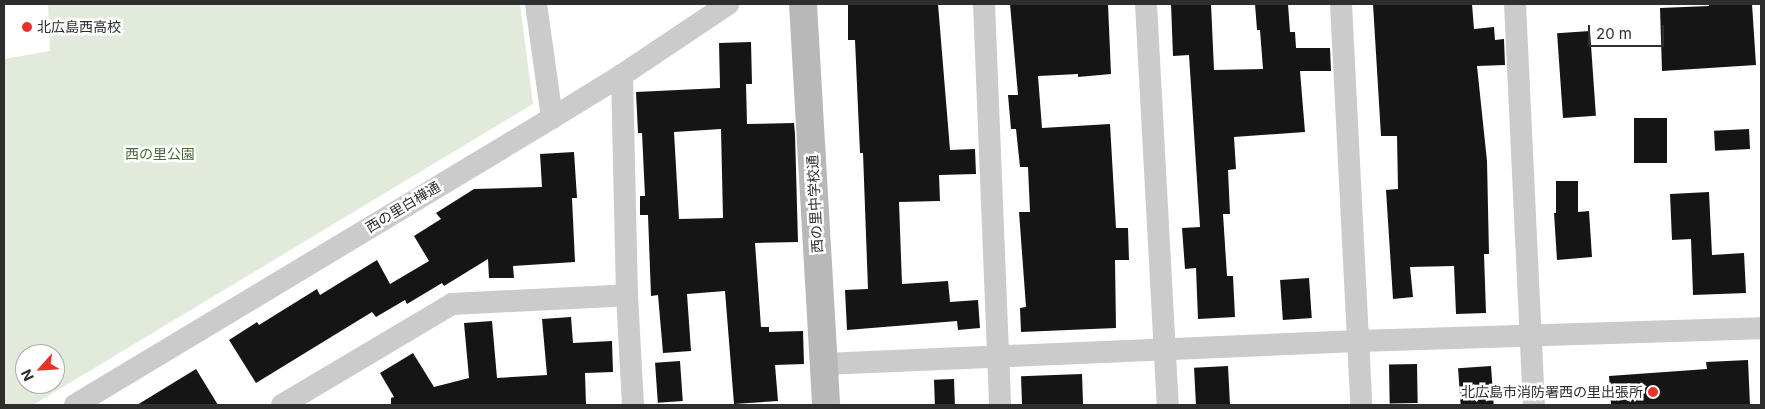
<!DOCTYPE html>
<meta charset="utf-8">
<style>
body{margin:0}
#map{position:relative;width:1765px;height:409px;overflow:hidden;background:#fff;font-family:Inter,"Noto Sans JP",sans-serif}
div>[style]{position:absolute}
[style*='--x']{left:calc(var(--x)*1px);top:calc(var(--y)*1px);width:calc(var(--w)*1px);rotate:calc(var(--a)*1deg)}
.green>*{inset:0;background:#e2ebdb}
.building>*{inset:0;background:#151515;transform-origin:0 0}
.street>*{height:22px;margin:-11px;padding:0 11px;transform-origin:11px;border-radius:11px;background:#cbcbcb}
.secondary>*{height:28px;margin:-14px;padding:0 14px;transform-origin:14px;border-radius:14px;background:#b8b8b8}
.dots>*{width:14px;height:14px;translate:-50% -50%;box-sizing:border-box;border:2px solid #fff;border-radius:50%}
span{translate:-50% -50%;white-space:nowrap;text-align:center;line-height:1.15;-webkit-text-stroke:5px #fff;paint-order:stroke}
.poi-label{font-size:14px;color:#2e2e2e}
.left{translate:0 -50%;text-align:left}
.right{translate:-100% -50%;text-align:right}
.park-label{font-size:14px;color:#4b6a3a}
.street-label{font-size:14px;color:#2e2e2e}
.frame{position:absolute;inset:0;border:5px solid #2e2e2e;pointer-events:none}
.north{position:absolute;left:15px;top:344px;width:50px;height:50px;box-sizing:border-box;background:#fff;border:1px solid #ababab;border-radius:50%;rotate:244deg;font-size:14px;font-weight:700;line-height:20px;text-align:center;color:#2e2e2e}
.north::after{content:'';display:block;margin:auto;width:18px;height:22px;background:#e9312b;clip-path:polygon(50% 0,100% 100%,50% 72%,0 100%)}
.scale{position:absolute;left:1588px;top:25px;width:76px;height:22px;box-sizing:border-box;border:2px solid #2e2e2e;border-top:0;padding-left:6px;font-size:15px;line-height:18px;white-space:nowrap;color:#2e2e2e;-webkit-text-stroke:4px #fff;paint-order:stroke}
</style>
<div id="map">
<div class="green">
<i style="clip-path:polygon(evenodd,48px 4px,520px 4px,533px 104px,33px 405px,4px 405px,4px 59px,50px 51px,48px 4px,25px 354px,55px 354px,55px 384px,25px 384px,25px 354px)"></i>
</div>
<div class="building">
<i style="clip-path:polygon(848px 4px,938px 4px,950px 150px,975px 149px,976px 174px,939px 175px,940px 201px,899px 202px,902px 284px,948px 281px,950px 302px,978px 300px,980px 328px,958px 330px,957px 321px,847px 330px,845px 290px,868px 289px,863px 153px,860px 153px,855px 40px,848px 40px)"></i>
<i style="clip-path:polygon(1010px 4px,1108px 4px,1111px 74px,1078px 77px,1078px 74px,1038px 76px,1042px 128px,1110px 124px,1116px 228px,1128px 228px,1129px 260px,1115px 260px,1116px 328px,1021px 332px,1020px 308px,1026px 307px,1019px 212px,1030px 212px,1028px 167px,1020px 167px,1016px 129px,1011px 129px,1008px 95px,1018px 95px)"></i>
<i style="clip-path:polygon(1171px 4px,1211px 4px,1214px 70px,1263px 69px,1260px 30px,1257px 30px,1255px 4px,1288px 4px,1290px 32px,1295px 32px,1296px 48px,1330px 48px,1331px 71px,1300px 71px,1305px 132px,1234px 137px,1236px 169px,1228px 170px,1230px 214px,1223px 214px,1227px 276px,1233px 276px,1235px 317px,1198px 319px,1196px 268px,1185px 269px,1182px 228px,1200px 227px,1189px 55px,1173px 56px)"></i>
<i style="clip-path:polygon(1373px 4px,1472px 4px,1474px 29px,1494px 27px,1495px 40px,1504px 39px,1505px 65px,1477px 66px,1487px 161px,1489px 254px,1484px 254px,1486px 313px,1456px 314px,1454px 266px,1410px 267px,1413px 297px,1393px 299px,1386px 190px,1398px 189px,1397px 136px,1381px 136px)"></i>
<i style="clip-path:polygon(1709px 4px,1752px 4px,1756px 65px,1662px 71px,1660px 8px,1709px 6px)"></i>
<i style="left:1590px;top:31px;width:85px;height:33px;rotate:86deg"></i>
<i style="clip-path:polygon(evenodd,751px 42px,752px 84px,746px 84px,747px 124px,794px 123px,795px 134px,798px 242px,755px 243px,761px 327px,769px 327px,769px 332px,803px 331px,804px 364px,775px 365px,778px 401px,734px 404px,725px 291px,687px 294px,691px 351px,663px 353px,658px 295px,651px 296px,648px 215px,640px 215px,640px 196px,645px 196px,642px 133px,638px 133px,636px 92px,720px 88px,719px 43px,751px 42px,721px 129px,723px 218px,679px 219px,674px 132px,721px 129px)"></i>
<i style="left:1667px;top:118px;width:45px;height:33px;rotate:90deg"></i>
<i style="left:1749px;top:129px;width:20px;height:35px;rotate:87deg"></i>
<i style="clip-path:polygon(574px 152px,577px 198px,572px 198px,575px 262px,513px 266px,514px 278px,489px 278px,488px 259px,444px 286px,442px 283px,407px 304px,405px 300px,376px 317px,372px 312px,256px 383px,229px 340px,257px 322px,259px 325px,317px 289px,320px 295px,377px 260px,390px 284px,429px 261px,414px 236px,441px 219px,436px 213px,474px 189px,542px 187px,540px 154px)"></i>
<i style="clip-path:polygon(1556px 181px,1578px 181px,1578px 212px,1589px 211px,1592px 257px,1557px 260px,1554px 213px,1556px 213px)"></i>
<i style="clip-path:polygon(1709px 192px,1712px 255px,1744px 253px,1746px 293px,1693px 295px,1691px 239px,1672px 240px,1670px 194px)"></i>
<i style="left:1309px;top:278px;width:40px;height:29px;rotate:86deg"></i>
<i style="clip-path:polygon(571px 317px,573px 343px,612px 341px,613px 372px,585px 373px,586px 405px,391px 405px,391px 398px,394px 397px,380px 373px,413px 353px,434px 387px,469px 378px,464px 323px,492px 321px,497px 378px,547px 375px,542px 319px)"></i>
<i style="clip-path:polygon(1748px 360px,1750px 405px,1611px 405px,1609px 376px,1707px 369px,1706px 362px)"></i>
<i style="left:680px;top:361px;width:40px;height:25px;rotate:86deg"></i>
<i style="left:1417px;top:364px;width:39px;height:28px;rotate:89deg"></i>
<i style="left:1228px;top:366px;width:39px;height:34px;rotate:87deg"></i>
<i style="left:1491px;top:366px;width:39px;height:33px;rotate:86deg"></i>
<i style="clip-path:polygon(196px 369px,218px 405px,137px 405px)"></i>
<i style="left:1082px;top:374px;width:31px;height:61px;rotate:88deg"></i>
<i style="left:954px;top:379px;width:26px;height:20px;rotate:88deg"></i>
</div>
<div class="street">
<i style="--x:536;--y:4;--w:115;--a:82"></i>
<i style="--x:984;--y:4;--w:401;--a:87.7"></i>
<i style="--x:1146;--y:4;--w:402;--a:86.9"></i>
<i style="--x:1341;--y:4;--w:401;--a:87.1"></i>
<i style="--x:1515;--y:4;--w:401;--a:87.3"></i>
<i style="--x:622;--y:75;--w:220;--a:88.7"></i>
<i style="--x:627;--y:295;--w:110;--a:86.9"></i>
<i style="--x:824;--y:364;--w:534;--a:-2.47"></i>
<i style="--x:1358;--y:341;--w:403;--a:-1.8"></i>
<i style="--x:75;--y:405;--w:557;--a:-31.03"></i>
<i style="--x:552;--y:118;--w:82;--a:-31.6"></i>
<i style="--x:622;--y:75;--w:128;--a:-33.8"></i>
<i style="--x:282;--y:405;--w:198;--a:-30.7"></i>
<i style="--x:452;--y:304;--w:175;--a:-2.9"></i>
</div>
<div class="secondary">
<i style="--x:803;--y:4;--w:402;--a:86.7"></i>
</div>
<div class="dots">
<i style="left:27px;top:27px;background:#e9312b"></i>
<i style="left:1653px;top:392px;background:#e9312b"></i>
</div>
<div class="poi-label">
<span class="left" style="left:37px;top:27px">北広島西高校</span>
<span class="right" style="left:1643px;top:392px">北広島市消防署西の里出張所</span>
</div>
<div class="park-label">
<span style="left:160px;top:154px">西の里公園</span>
</div>
<div class="street-label">
<span style="left:815px;top:204px;rotate:-93deg">西の里中学校通</span>
<span style="left:403px;top:207px;rotate:-31deg">西の里白樺通</span>
</div>
<div class="frame"></div>
<div class="north">N</div>
<div class="scale">20 m</div>
</div>
